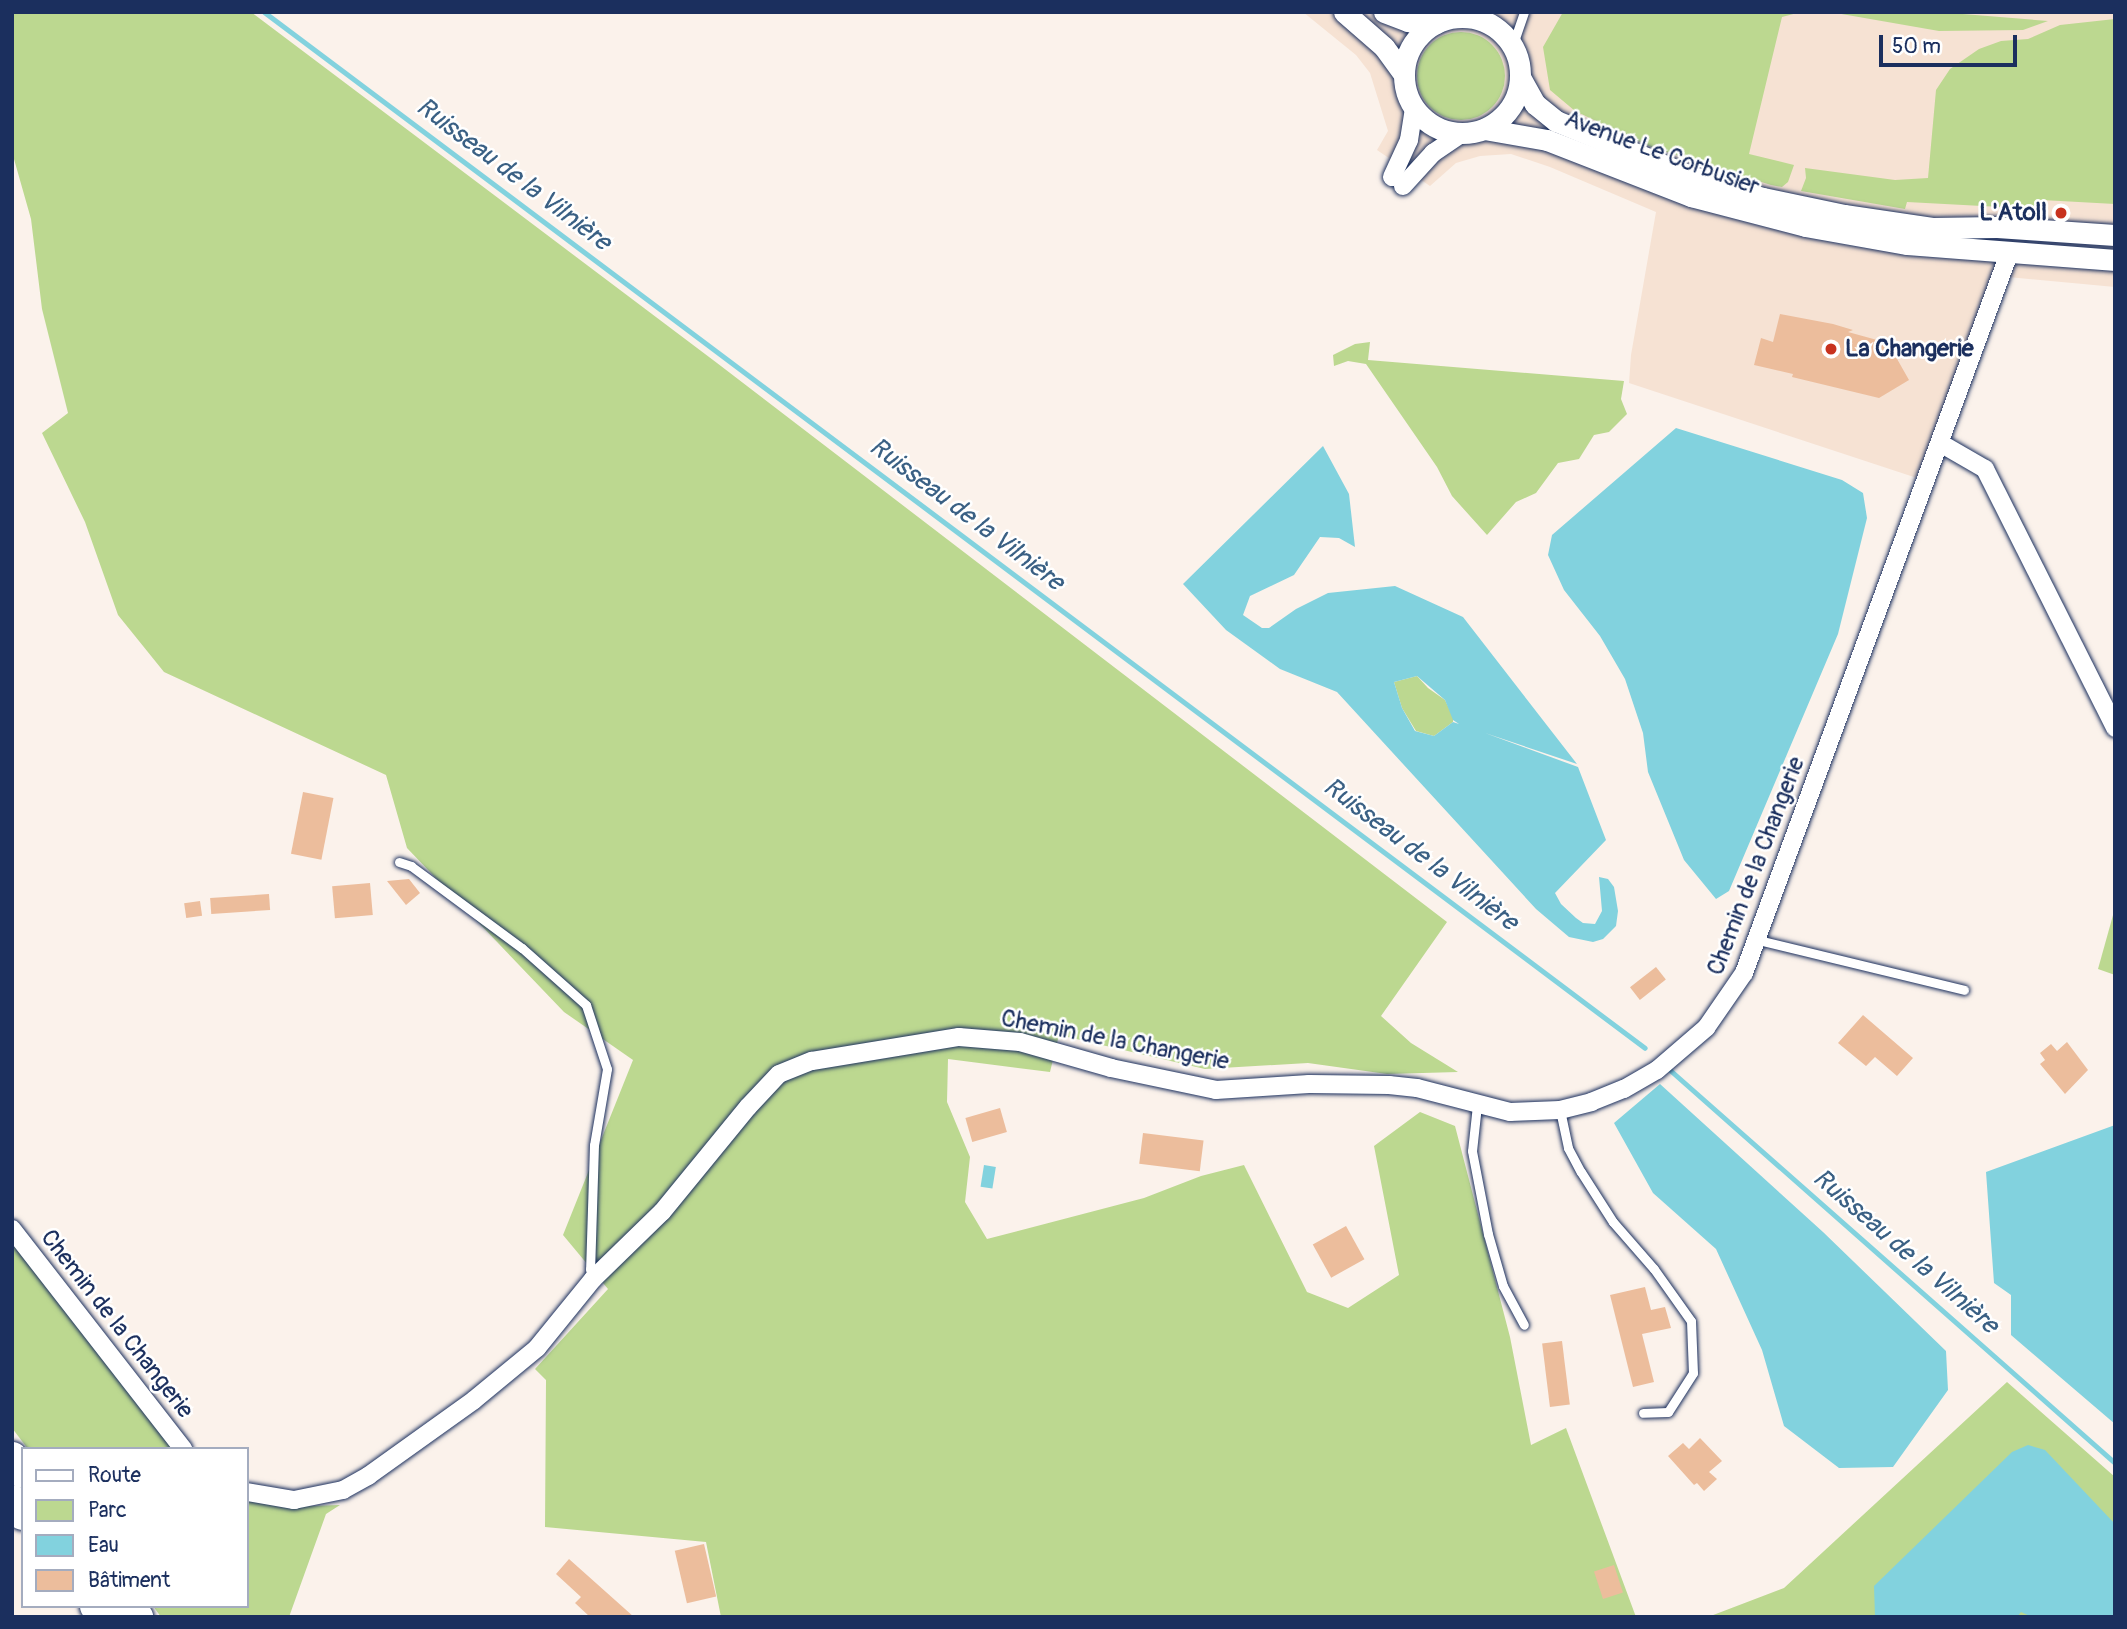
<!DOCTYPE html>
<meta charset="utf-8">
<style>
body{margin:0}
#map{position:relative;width:2127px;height:1629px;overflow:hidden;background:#fbf2eb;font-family:Pangolin,sans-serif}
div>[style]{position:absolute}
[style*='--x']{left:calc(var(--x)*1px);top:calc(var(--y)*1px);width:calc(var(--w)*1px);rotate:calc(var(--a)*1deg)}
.built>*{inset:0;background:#f6e2d3}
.green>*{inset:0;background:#bcd890}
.round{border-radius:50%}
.water>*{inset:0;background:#82d2de;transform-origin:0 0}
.stream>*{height:5px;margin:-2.5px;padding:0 2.5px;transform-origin:2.5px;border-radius:2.5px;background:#82d2de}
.building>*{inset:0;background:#ecbd9c;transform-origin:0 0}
.roads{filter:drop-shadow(0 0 2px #1b2f5e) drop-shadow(0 0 2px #1b2f5e)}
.service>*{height:9px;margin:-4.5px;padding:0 4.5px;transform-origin:4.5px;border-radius:4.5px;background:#fff}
.minor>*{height:18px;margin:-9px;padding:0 9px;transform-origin:9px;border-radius:9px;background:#fff}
.tertiary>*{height:21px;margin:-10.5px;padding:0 10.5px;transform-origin:10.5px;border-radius:10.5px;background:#fff}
.tertiary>.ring{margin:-10.5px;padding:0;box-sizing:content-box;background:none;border:21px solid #fff;border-radius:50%}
.motorway>*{height:32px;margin:-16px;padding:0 16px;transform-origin:16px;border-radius:16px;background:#fff}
.dots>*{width:19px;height:19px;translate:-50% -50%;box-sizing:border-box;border:4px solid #fff;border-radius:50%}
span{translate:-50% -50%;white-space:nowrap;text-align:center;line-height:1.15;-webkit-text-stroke:5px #fff;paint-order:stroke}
.street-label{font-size:24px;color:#1b2f5e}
.poi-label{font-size:24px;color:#1b2f5e;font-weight:700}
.right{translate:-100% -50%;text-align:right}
.left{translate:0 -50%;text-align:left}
.water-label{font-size:26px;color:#3a6084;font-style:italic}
.frame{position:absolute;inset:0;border:14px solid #1b2f5e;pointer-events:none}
.legend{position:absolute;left:21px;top:1447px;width:228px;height:161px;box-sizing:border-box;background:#fff;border:2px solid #a4acbf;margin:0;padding:9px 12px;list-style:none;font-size:21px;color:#1b2f5e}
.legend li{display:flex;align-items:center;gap:14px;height:35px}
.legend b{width:35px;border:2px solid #a4acbf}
.scale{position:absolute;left:1879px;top:35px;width:138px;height:32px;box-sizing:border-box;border:4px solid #1b2f5e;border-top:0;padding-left:9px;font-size:21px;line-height:24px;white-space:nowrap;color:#1b2f5e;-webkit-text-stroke:5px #fff;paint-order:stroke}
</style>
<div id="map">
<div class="built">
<i style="clip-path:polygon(1303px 12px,2115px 12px,2115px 287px,1998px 276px,1923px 480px,1629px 383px,1631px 355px,1656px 212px,1550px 167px,1511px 154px,1480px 156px,1456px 163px,1430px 186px,1377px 150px,1388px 131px,1370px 73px,1356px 55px)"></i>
</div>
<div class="green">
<i style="clip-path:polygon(12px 12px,251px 12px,717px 363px,1447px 922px,1381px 1016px,1411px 1043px,1458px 1072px,1387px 1074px,1308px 1063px,1205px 1069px,1059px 1035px,1050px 1072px,948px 1059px,947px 1102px,970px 1157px,965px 1202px,987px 1239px,1144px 1198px,1201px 1176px,1244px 1165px,1307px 1292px,1348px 1308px,1399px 1275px,1374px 1146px,1420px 1112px,1455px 1126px,1510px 1337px,1531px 1445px,1566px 1428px,1636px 1617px,721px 1617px,706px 1542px,545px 1527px,546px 1380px,535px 1369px,608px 1289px,563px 1235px,633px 1060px,564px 1012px,407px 848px,386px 775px,164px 672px,118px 615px,85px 522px,42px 433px,68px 413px,42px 309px,31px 219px,12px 152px)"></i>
<i style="clip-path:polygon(1563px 12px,1801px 12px,1782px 17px,1749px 154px,1794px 165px,1788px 182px,1782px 187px,1771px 185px,1651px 147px,1575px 111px,1550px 90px,1543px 47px)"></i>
<i style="clip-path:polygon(1830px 12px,1938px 12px,2048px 21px,2023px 30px,1939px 31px)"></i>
<i style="clip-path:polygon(2115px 19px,2115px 204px,2042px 200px,2041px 209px,1907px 202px,1905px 209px,1801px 191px,1806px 178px,1805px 168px,1895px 180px,1928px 178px,1936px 90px,1950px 69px,1979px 49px,2001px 41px,2028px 39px,2060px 25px)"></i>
<i class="round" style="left:1417px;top:32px;width:88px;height:88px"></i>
<i style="clip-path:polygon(1370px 342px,1368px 360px,1624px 381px,1621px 399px,1627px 414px,1609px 432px,1594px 435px,1579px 459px,1558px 463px,1536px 493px,1516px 502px,1487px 535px,1452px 496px,1437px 467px,1366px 364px,1348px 361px,1334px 366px,1333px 355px,1355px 344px)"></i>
<i style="clip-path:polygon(1417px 676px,1428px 688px,1445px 700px,1453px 717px,1453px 722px,1434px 736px,1416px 731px,1402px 708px,1394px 682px)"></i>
<i style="clip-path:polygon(2115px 908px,2115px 975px,2098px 969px)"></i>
<i style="clip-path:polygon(12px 1242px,174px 1449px,28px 1449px,12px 1428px)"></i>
<i style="clip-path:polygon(2007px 1382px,2115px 1477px,2115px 1617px,1708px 1617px,1784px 1588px)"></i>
<i style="clip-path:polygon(247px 1498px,260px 1503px,308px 1506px,340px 1505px,326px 1514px,289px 1617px,161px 1617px,153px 1606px,247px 1606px)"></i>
</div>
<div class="water">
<i style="clip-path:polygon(1676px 428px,1842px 480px,1863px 493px,1867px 518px,1838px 634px,1729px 891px,1716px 899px,1684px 860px,1648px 772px,1643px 733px,1625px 679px,1600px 636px,1564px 590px,1548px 555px,1552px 535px)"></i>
<i style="clip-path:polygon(evenodd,1323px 446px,1349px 494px,1355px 547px,1339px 538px,1320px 537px,1294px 575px,1250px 596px,1243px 615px,1262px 628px,1269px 628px,1296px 609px,1328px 593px,1395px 586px,1463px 617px,1577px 764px,1485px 733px,1578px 767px,1606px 840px,1555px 893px,1561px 904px,1576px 918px,1583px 923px,1595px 924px,1602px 911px,1599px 877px,1608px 879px,1614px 887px,1618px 911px,1616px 926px,1603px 939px,1593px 942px,1569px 937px,1536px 909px,1337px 692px,1280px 669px,1226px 630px,1183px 584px,1323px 446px,1417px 676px,1445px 700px,1453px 720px,1459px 724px,1453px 722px,1434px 736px,1415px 731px,1402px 708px,1394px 682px,1417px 676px)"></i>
<i style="clip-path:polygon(1660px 1084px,1823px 1232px,1946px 1351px,1948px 1390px,1893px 1467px,1839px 1468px,1784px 1426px,1762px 1350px,1716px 1249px,1653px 1193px,1614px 1123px)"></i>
<i style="clip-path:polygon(2115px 1125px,2115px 1424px,2011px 1335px,2011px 1295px,1994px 1283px,1986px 1172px)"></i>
<i style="left:984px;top:1165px;width:12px;height:22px;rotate:9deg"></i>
<i style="clip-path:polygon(2028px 1445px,2045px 1450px,2115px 1524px,2115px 1617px,2032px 1617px,2021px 1612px,2017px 1617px,1875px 1617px,1874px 1586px,2012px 1452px)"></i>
</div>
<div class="stream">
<i style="--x:264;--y:12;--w:1726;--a:36.88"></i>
<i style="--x:1671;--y:1071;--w:592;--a:41.44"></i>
</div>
<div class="building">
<i style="clip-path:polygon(1780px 314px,1833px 324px,1853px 330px,1848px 332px,1888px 343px,1909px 380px,1879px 398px,1792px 377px,1793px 374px,1754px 365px,1761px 338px,1773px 342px)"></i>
<i style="left:303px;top:792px;width:31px;height:63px;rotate:11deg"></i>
<i style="clip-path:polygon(409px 879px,420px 893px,406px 905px,387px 881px)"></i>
<i style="left:370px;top:883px;width:32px;height:38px;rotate:85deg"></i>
<i style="left:269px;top:894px;width:16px;height:59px;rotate:86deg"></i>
<i style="left:200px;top:901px;width:15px;height:16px;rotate:82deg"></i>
<i style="left:1656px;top:967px;width:16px;height:33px;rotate:52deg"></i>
<i style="clip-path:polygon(1863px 1015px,1913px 1058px,1897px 1076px,1875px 1057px,1866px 1066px,1838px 1043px)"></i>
<i style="clip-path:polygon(2067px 1042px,2088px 1070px,2065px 1094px,2040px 1064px,2045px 1060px,2040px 1053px,2051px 1044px,2057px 1051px)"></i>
<i style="left:1000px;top:1108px;width:25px;height:36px;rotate:74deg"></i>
<i style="left:1143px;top:1133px;width:61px;height:31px;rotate:7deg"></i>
<i style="left:1346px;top:1226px;width:38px;height:38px;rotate:61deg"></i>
<i style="clip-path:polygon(1645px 1287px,1651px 1310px,1665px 1307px,1671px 1328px,1642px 1334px,1654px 1382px,1633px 1387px,1610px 1295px)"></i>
<i style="left:1562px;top:1341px;width:64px;height:20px;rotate:83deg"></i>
<i style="clip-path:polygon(1700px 1438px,1722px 1461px,1709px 1472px,1717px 1479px,1704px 1491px,1697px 1483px,1694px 1485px,1668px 1456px,1683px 1443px,1689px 1449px)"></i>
<i style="left:704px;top:1544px;width:54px;height:30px;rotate:77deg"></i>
<i style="clip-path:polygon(569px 1559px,634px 1617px,590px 1617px,575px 1603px,581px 1597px,556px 1574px)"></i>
<i style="left:1614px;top:1565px;width:29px;height:21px;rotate:72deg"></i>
</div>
<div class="roads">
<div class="service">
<i style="--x:1464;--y:17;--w:7;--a:-45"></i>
<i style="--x:1512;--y:47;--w:37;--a:-71"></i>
<i style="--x:399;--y:862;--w:13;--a:18"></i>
<i style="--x:411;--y:866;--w:138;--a:36.5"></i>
<i style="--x:522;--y:948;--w:86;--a:41.7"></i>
<i style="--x:586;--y:1005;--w:67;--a:71.8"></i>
<i style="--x:607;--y:1069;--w:77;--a:99.7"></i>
<i style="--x:594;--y:1145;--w:124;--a:91.8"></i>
<i style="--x:590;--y:1269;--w:10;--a:73"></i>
<i style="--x:1758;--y:940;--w:212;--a:13.6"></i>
<i style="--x:1477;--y:1105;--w:46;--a:96.2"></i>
<i style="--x:1472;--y:1151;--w:85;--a:79.1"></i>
<i style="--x:1488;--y:1234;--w:54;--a:73.9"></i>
<i style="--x:1503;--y:1286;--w:44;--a:61.7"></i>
<i style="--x:1560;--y:1110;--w:39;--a:78"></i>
<i style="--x:1568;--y:1148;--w:27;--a:62"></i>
<i style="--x:1581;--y:1172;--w:59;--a:57.4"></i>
<i style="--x:1613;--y:1222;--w:62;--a:48.9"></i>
<i style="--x:1654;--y:1269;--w:64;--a:54.6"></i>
<i style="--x:1691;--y:1321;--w:52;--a:87.8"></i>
<i style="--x:1693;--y:1373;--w:46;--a:122.7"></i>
<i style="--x:1668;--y:1412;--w:25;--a:178"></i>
</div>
<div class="minor">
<i style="--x:1392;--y:177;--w:41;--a:-65.3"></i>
<i style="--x:1409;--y:140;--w:33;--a:-81"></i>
<i style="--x:1403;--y:186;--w:45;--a:-47.7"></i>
<i style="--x:1433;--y:153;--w:36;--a:-34"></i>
<i style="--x:1940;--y:443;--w:52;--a:30"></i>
<i style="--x:1985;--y:469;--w:290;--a:63.3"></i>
<i style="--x:12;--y:1229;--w:279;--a:52.1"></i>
<i style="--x:247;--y:1492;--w:48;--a:9.7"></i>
<i style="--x:294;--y:1500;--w:50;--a:-11.5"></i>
<i style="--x:343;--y:1490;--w:29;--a:-29"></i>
<i style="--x:368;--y:1476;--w:130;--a:-35.6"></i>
<i style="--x:474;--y:1400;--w:82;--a:-39.5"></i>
<i style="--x:537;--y:1348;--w:89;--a:-50.9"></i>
<i style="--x:593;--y:1279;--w:96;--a:-44.2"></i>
<i style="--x:662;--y:1212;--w:136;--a:-50.7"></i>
<i style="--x:748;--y:1107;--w:45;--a:-46.8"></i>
<i style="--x:779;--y:1074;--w:35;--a:-22"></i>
<i style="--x:812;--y:1061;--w:149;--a:-9.3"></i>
<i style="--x:959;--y:1037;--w:61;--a:4.7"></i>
<i style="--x:1020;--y:1042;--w:95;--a:15.9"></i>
<i style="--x:1111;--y:1068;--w:107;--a:11.8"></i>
<i style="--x:1216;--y:1090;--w:93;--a:-3.7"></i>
<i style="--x:1309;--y:1084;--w:80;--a:0.7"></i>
<i style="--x:1389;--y:1085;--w:28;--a:6"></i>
<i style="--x:1417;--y:1088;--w:96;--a:14.5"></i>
<i style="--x:1510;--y:1112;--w:50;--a:-2.3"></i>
<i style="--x:1560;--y:1110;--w:32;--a:-14"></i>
<i style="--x:1591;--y:1102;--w:35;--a:-22"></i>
<i style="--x:1624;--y:1089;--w:38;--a:-30"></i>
<i style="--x:1657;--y:1070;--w:65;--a:-40.6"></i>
<i style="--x:1706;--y:1028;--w:67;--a:-55.4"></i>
<i style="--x:1744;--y:973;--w:769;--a:-69.78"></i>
</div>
<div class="tertiary">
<i style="--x:1344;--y:12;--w:53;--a:41.2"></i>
<i style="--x:1384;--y:47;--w:34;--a:54"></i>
<i style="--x:1384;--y:12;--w:26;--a:21"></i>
<i style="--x:1408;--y:21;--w:28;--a:4"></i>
<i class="ring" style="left:1404px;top:17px;width:95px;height:95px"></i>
<i style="--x:1520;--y:77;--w:31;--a:61"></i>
<i style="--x:1535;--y:104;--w:27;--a:39"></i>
<i style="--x:1556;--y:121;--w:145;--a:22.3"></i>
<i style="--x:1690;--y:176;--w:76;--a:16.8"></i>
<i style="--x:1763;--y:198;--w:83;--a:11.9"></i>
<i style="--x:1844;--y:215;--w:89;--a:8.4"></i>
<i style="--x:1932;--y:228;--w:65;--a:-0.9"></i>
<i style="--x:1997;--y:227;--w:118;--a:3.9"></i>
<i style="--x:1484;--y:129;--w:64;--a:9.9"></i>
<i style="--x:1547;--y:140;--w:155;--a:21.3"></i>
<i style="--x:1691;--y:196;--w:118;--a:14.7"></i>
<i style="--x:1805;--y:226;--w:104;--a:10"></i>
<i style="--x:1907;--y:244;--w:209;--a:4.4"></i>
</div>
<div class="motorway">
<i style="--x:12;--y:1458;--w:18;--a:52"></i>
<i style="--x:12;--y:1501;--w:17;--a:50"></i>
<i style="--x:96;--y:1606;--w:14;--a:54"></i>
<i style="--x:129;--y:1606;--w:14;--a:54"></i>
</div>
</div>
<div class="dots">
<i style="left:2061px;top:213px;background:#c8321e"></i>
<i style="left:1831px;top:349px;background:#c8321e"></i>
</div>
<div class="street-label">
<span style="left:1662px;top:153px;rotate:20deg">Avenue Le Corbusier</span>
<span style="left:1756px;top:866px;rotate:-69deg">Chemin de la Changerie</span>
<span style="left:1115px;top:1040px;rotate:11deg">Chemin de la Changerie</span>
<span style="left:117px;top:1324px;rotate:52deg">Chemin de la Changerie</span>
</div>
<div class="poi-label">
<span class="right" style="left:2047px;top:213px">L'Atoll</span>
<span class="left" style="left:1845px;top:349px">La Changerie</span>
</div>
<div class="water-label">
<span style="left:513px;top:175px;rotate:37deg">Ruisseau de la Vilnière</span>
<span style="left:966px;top:515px;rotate:37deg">Ruisseau de la Vilnière</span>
<span style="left:1420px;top:855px;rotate:37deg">Ruisseau de la Vilnière</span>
<span style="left:1905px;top:1252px;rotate:41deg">Ruisseau de la Vilnière</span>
</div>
<div class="frame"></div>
<ul class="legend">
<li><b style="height:9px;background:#fff"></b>Route</li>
<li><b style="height:19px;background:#bcd890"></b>Parc</li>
<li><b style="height:19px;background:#82d2de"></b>Eau</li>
<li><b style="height:19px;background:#ecbd9c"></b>Bâtiment</li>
</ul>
<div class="scale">50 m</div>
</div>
